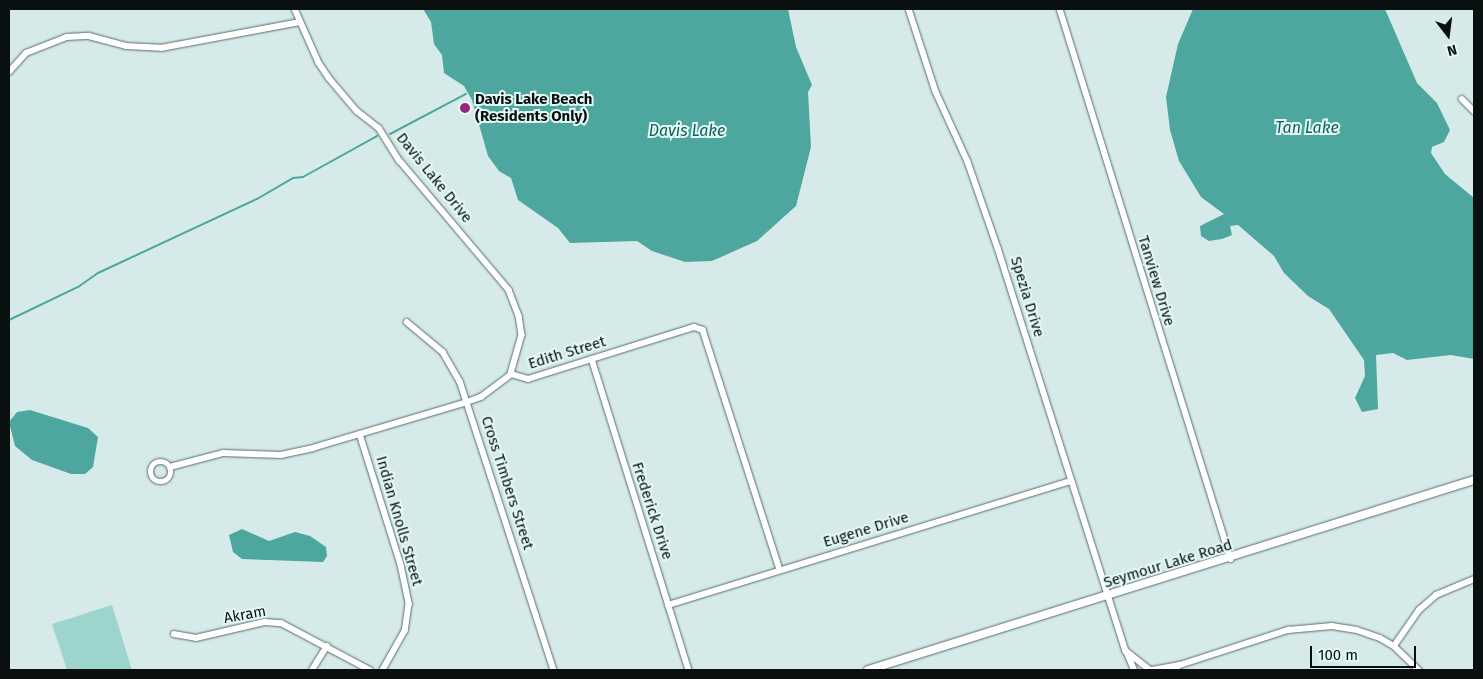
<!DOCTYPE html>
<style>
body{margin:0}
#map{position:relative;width:1483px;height:679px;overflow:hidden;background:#d6ebe9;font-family:"Fira Sans",sans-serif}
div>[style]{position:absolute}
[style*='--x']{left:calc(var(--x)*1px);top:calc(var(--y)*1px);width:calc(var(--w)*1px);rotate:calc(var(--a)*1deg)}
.green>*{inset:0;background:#9ed4ce}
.water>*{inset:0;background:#4da79f}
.stream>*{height:2px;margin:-1px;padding:0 1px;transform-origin:1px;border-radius:1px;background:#4da79f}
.roads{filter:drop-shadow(0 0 1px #596b69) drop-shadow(0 0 1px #596b69)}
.street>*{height:5.5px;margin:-2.75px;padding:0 2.75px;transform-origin:2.75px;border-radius:2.75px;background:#fff}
.street>.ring{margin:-2.75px;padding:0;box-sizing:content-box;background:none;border:5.5px solid #fff;border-radius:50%}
.secondary>*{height:8px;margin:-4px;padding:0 4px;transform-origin:4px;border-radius:4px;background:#fff}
.dots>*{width:14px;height:14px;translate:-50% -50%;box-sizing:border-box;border:2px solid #e3f9f6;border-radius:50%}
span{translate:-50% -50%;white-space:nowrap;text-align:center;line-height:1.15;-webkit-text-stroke:4px #e3f9f6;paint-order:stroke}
.poi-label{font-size:15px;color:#09100f;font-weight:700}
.left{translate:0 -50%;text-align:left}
.street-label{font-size:15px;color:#09100f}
.water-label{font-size:16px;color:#105d57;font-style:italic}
.frame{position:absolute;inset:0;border:10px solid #09100f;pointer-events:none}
.north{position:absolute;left:1423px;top:10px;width:50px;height:50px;-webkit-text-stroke:4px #e3f9f6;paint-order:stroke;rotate:165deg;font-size:14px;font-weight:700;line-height:20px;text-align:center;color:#09100f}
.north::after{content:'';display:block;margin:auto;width:18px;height:22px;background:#09100f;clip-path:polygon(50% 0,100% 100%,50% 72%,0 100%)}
.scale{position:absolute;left:1310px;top:646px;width:106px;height:22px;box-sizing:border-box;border:2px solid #09100f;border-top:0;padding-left:6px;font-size:15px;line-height:18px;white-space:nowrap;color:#09100f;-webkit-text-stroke:4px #e3f9f6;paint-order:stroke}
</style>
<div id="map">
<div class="green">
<i style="clip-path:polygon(112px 605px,132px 670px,67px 670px,52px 624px)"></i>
</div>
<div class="water">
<i style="clip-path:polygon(423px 9px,788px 9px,796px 47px,812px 85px,808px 92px,811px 147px,796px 206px,757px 241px,712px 261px,685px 262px,652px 251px,637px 241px,570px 243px,558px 228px,518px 200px,511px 178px,499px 171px,488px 156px,472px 100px,464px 86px,444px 73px,442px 55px,434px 44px,431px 22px)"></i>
<i style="clip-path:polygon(1193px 9px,1385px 9px,1417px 83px,1437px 103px,1450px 130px,1444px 142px,1432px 147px,1431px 153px,1445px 174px,1474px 198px,1474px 359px,1451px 355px,1407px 360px,1393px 353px,1376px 355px,1378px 409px,1362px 412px,1355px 398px,1365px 376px,1364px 360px,1329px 309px,1308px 296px,1284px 273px,1274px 256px,1238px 225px,1230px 226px,1232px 235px,1222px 239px,1209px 241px,1201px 236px,1200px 226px,1224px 214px,1201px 197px,1179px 161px,1170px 130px,1166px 97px,1178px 44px)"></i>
<i style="clip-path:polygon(30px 410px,88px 428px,98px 437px,93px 467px,85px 474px,71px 474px,32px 460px,15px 446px,9px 422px,17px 412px)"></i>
<i style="clip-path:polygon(242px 529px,269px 541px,295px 532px,310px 536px,326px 547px,327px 556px,323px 562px,242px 559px,233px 552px,229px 535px)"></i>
</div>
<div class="stream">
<i style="--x:390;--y:134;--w:86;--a:-27.8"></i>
<i style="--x:9;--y:320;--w:76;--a:-25.6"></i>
<i style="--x:78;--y:287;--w:24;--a:-35"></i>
<i style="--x:98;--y:273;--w:175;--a:-25"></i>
<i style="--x:257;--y:199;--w:42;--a:-30.3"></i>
<i style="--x:293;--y:178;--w:10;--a:-6"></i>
<i style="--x:303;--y:177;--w:85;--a:-29"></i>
</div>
<div class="roads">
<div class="street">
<i style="--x:295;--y:9;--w:59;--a:66"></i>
<i style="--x:319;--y:63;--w:18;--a:56"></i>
<i style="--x:329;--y:78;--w:43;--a:49.7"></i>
<i style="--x:357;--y:111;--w:28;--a:38"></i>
<i style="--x:379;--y:128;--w:39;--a:58"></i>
<i style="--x:400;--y:161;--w:169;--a:49.8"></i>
<i style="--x:509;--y:290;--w:28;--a:69"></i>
<i style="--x:519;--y:316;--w:19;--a:81"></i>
<i style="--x:522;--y:335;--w:41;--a:105.8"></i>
<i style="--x:909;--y:9;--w:87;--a:72"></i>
<i style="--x:936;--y:92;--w:77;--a:65.4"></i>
<i style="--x:968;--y:162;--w:91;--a:70.8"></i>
<i style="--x:998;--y:248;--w:423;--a:72.4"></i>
<i style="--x:1060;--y:9;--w:576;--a:72.73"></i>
<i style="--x:9;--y:72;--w:25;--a:-48"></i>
<i style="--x:26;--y:53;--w:44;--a:-21.3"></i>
<i style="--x:67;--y:37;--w:22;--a:-3"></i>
<i style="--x:89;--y:36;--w:38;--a:15"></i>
<i style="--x:126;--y:46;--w:35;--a:3"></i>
<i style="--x:161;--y:48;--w:141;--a:-10.6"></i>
<i style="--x:1462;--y:99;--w:17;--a:45"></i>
<i style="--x:407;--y:322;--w:47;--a:39.8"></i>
<i style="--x:443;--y:352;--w:34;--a:60"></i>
<i style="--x:460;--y:381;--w:304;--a:72"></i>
<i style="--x:592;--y:359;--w:326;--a:72.7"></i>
<i style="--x:511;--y:374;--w:18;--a:16"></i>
<i style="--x:528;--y:379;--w:174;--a:-17.4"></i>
<i style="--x:694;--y:327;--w:9;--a:18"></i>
<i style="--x:703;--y:330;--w:252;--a:72.2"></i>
<i style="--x:360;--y:434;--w:137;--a:72.6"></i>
<i style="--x:401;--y:565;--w:40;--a:78"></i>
<i style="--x:409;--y:604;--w:27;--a:98"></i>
<i style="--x:405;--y:631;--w:45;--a:119.4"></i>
<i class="ring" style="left:151px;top:462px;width:14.5px;height:14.5px"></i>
<i style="--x:170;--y:467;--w:55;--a:-14.8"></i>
<i style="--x:223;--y:453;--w:58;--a:2"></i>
<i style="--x:281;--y:455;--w:33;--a:-12"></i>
<i style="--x:313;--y:448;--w:161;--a:-16.6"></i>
<i style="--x:467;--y:402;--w:15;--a:-20"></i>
<i style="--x:481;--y:397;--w:38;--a:-37"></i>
<i style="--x:668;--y:605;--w:422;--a:-17.1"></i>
<i style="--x:174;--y:634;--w:22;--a:10"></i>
<i style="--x:196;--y:638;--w:71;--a:-13.1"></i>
<i style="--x:265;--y:622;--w:16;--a:4"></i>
<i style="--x:281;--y:623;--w:101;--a:27.8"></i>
<i style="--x:1394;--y:646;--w:44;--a:-55.2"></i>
<i style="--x:1419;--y:610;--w:23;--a:-41"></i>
<i style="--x:1436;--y:595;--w:41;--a:-22.8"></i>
<i style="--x:1180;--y:665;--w:114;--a:-18"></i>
<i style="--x:1288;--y:630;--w:44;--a:-5.2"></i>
<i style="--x:1332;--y:626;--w:25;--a:9"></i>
<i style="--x:1357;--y:630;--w:24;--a:19"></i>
<i style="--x:1380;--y:638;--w:16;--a:30"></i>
<i style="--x:1394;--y:646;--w:35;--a:44"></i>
<i style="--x:312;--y:670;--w:28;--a:-58"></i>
<i style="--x:1134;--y:670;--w:21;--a:-113"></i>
<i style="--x:1126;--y:651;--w:29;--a:38"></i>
<i style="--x:1152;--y:670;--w:28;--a:-10"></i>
<i style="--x:1180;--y:665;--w:7;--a:135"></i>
</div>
<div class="secondary">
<i style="--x:868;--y:670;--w:635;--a:-17.41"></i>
</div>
</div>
<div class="dots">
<i style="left:465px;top:108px;background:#982481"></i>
</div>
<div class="poi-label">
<span class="left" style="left:475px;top:108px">Davis Lake Beach<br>(Residents Only)</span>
</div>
<div class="street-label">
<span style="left:434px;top:178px;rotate:51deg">Davis Lake Drive</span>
<span style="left:1156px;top:281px;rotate:73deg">Tanview Drive</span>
<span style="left:1027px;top:297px;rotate:73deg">Spezia Drive</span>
<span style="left:567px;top:353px;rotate:-17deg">Edith Street</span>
<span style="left:507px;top:483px;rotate:72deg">Cross Timbers Street</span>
<span style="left:652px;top:511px;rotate:72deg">Frederick Drive</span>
<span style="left:399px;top:521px;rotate:74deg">Indian Knolls Street</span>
<span style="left:866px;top:530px;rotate:-17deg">Eugene Drive</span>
<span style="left:1168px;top:564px;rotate:-17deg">Seymour Lake Road</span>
<span style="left:245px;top:615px;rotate:-10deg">Akram</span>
</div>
<div class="water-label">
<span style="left:1307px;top:128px">Tan Lake</span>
<span style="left:687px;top:131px">Davis Lake</span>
</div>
<div class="frame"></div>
<div class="north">N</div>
<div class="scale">100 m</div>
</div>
